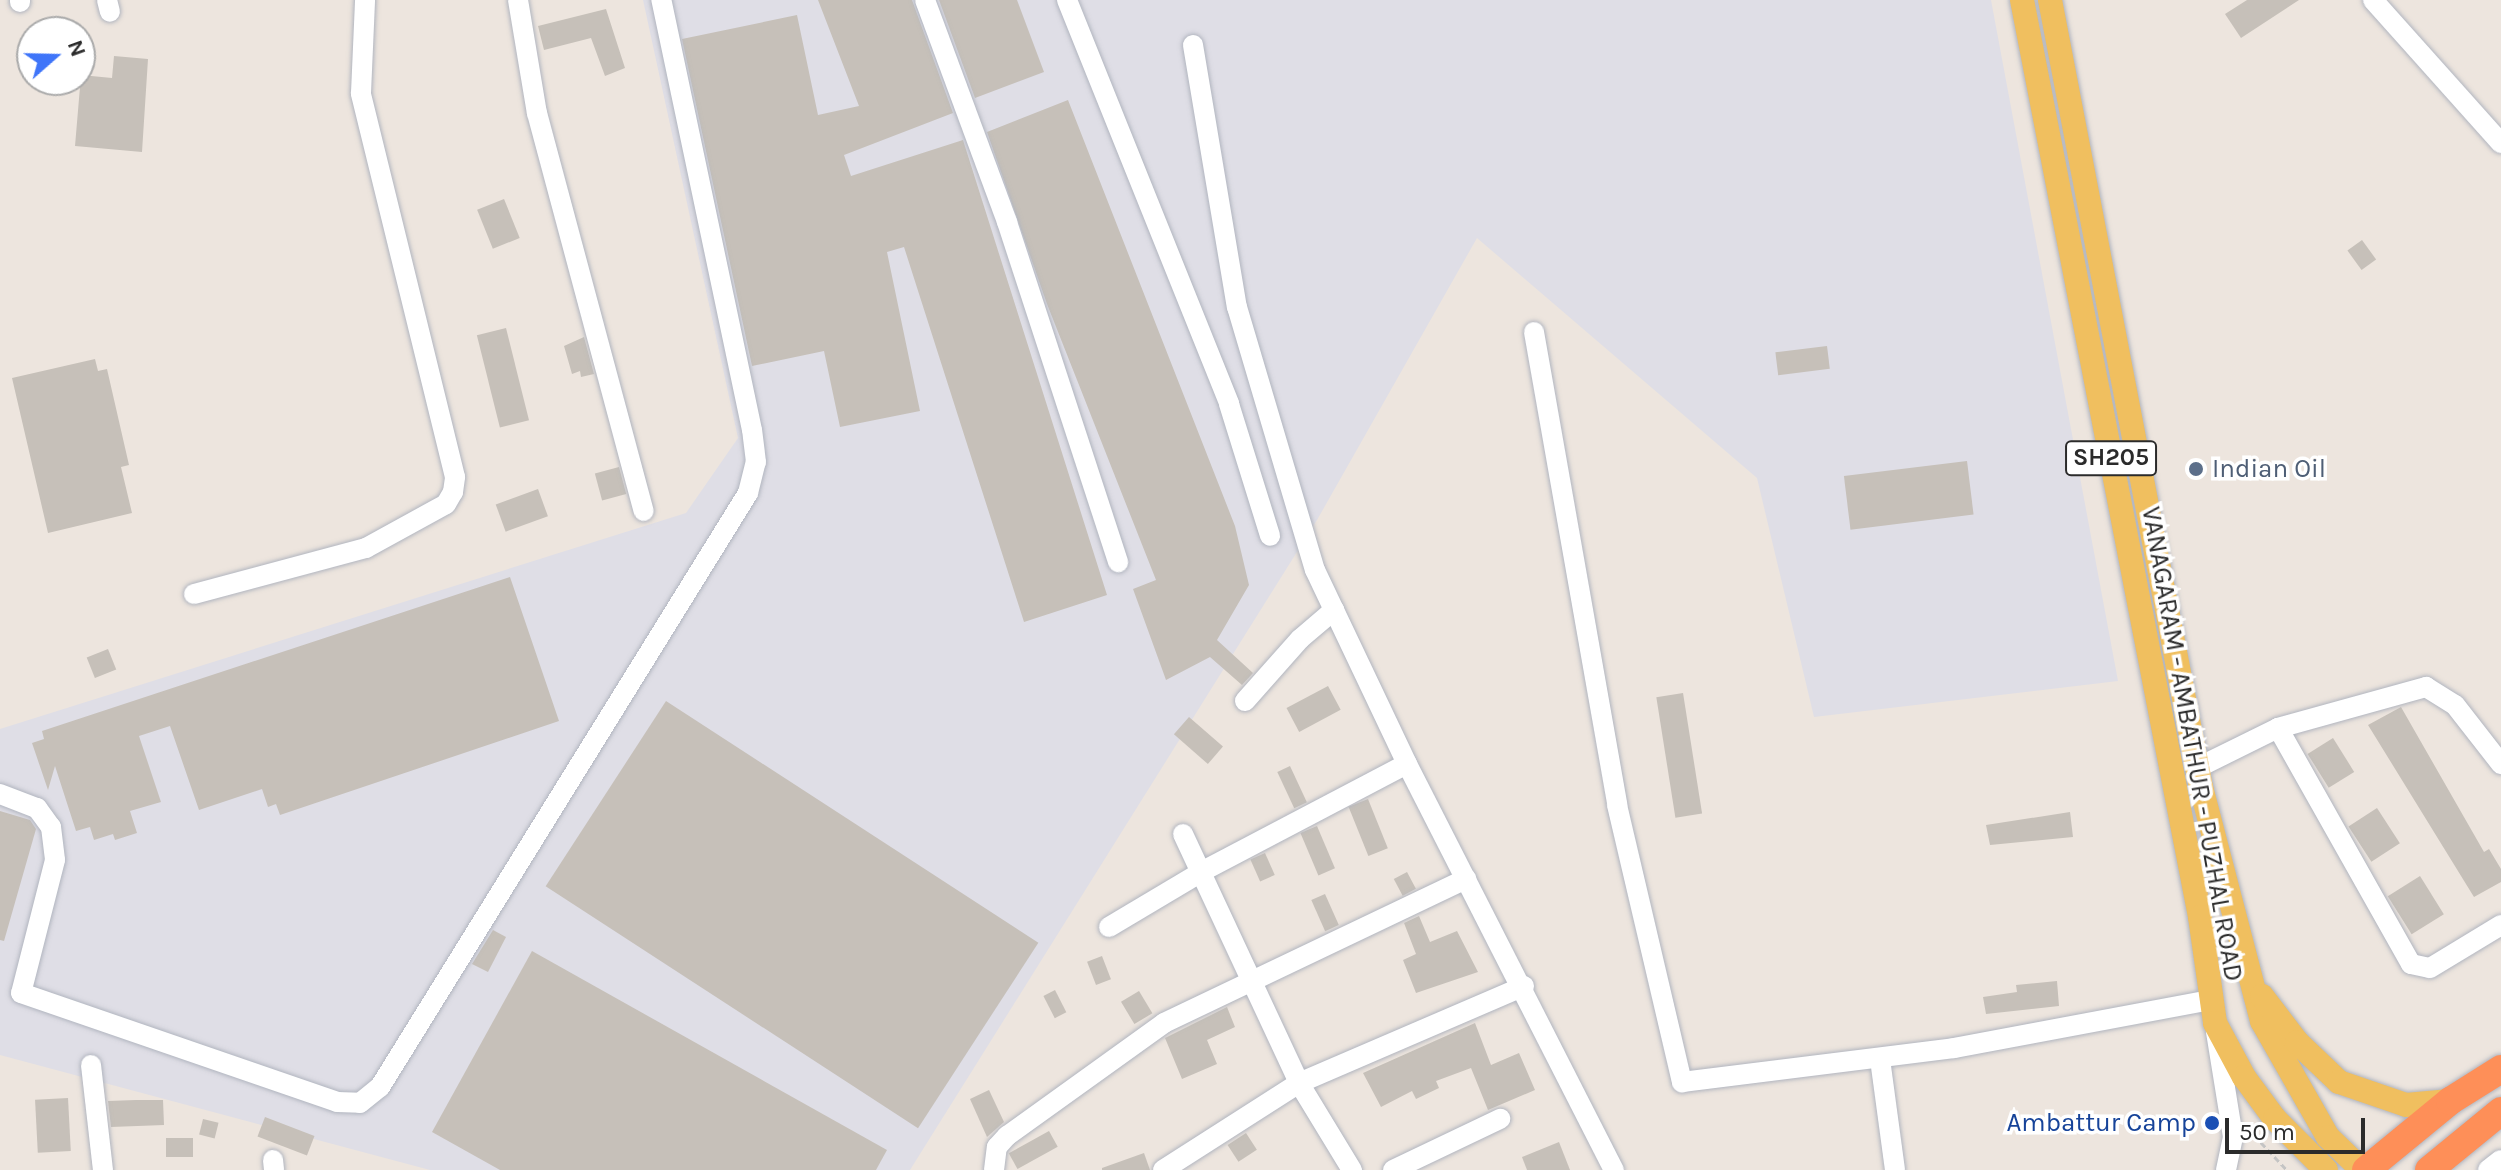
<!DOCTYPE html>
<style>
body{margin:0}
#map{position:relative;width:2501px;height:1170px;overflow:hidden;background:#ede5de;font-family:Karla,sans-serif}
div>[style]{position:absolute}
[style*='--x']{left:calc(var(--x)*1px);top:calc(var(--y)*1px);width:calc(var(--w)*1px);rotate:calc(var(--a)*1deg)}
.industrial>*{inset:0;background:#dfdee6}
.building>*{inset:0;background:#c6c0b9;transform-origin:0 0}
.path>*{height:3px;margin-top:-1.5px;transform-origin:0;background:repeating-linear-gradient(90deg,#c4c4c4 0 6px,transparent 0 10px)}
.roads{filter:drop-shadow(0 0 2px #b1b5bf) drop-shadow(0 0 2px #b1b5bf)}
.minor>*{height:20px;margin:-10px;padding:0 10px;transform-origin:10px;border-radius:10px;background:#fff}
.major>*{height:24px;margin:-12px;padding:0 12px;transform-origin:12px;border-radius:12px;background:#f0bf5f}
.highway>*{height:28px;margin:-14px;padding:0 14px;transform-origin:14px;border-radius:14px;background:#fe8f58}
.dots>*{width:22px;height:22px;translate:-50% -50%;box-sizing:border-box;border:4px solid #fff;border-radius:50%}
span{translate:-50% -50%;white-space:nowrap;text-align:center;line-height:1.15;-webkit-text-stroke:7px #fff;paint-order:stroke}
.shield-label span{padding:2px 6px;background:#fff;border:2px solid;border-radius:6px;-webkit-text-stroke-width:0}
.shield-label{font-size:24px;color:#2b2b2b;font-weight:700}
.service-label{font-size:26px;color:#4e5e75}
.left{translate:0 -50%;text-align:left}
.street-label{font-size:26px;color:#2b2b2b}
.transit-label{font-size:26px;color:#164399}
.right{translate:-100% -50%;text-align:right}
.north{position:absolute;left:16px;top:16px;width:80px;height:80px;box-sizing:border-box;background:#fff;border:2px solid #aaa;border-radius:50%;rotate:70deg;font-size:22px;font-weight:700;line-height:32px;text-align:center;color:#2b2b2b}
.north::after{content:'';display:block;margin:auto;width:28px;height:36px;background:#3f75f9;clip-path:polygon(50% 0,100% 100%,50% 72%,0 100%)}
.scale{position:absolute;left:2225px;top:1118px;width:140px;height:36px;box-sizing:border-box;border:4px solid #2b2b2b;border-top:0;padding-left:10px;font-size:24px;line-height:28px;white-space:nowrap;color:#2b2b2b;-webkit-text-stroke:6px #fff;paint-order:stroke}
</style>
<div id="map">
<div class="industrial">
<i style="clip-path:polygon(643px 0,1991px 0,2118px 681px,1814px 717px,1757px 478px,1477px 238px,1317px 520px,910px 1170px,430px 1170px,0 1055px,0 729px,686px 513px,738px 438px)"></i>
</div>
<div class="building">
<i style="clip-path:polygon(818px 0,912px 0,953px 113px,844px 155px,851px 176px,963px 140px,1107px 595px,1024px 622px,904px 247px,887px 252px,920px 411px,840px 427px,824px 351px,752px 366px,682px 39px,797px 15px,818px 115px,859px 106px)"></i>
<i style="clip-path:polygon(939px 0,1017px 0,1044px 72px,975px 98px)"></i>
<i style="clip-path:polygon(2247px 0,2299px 0,2241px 38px,2225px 14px)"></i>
<i style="clip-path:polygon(606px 9px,625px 68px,605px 76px,591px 38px,544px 50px,538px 26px)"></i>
<i style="clip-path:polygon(114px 56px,148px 59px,142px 152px,75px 146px,81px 75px,112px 78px)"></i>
<i style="clip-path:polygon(1068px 100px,1235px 526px,1249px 585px,1217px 640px,1253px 673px,1242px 685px,1210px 657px,1166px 680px,1133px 589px,1156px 580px,1047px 304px,987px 132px)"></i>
<i style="left:504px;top:199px;width:42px;height:29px;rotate:68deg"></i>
<i style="left:2362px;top:240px;width:24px;height:18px;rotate:54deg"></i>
<i style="left:506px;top:328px;width:95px;height:30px;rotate:76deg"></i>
<i style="clip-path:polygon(584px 337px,594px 374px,581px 377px,580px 371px,572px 374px,564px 346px)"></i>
<i style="left:1827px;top:346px;width:23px;height:52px;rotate:83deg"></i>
<i style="clip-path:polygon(95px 359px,98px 371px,107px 369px,129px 465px,121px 467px,132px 513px,48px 533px,12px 378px)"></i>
<i style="left:1967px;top:461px;width:54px;height:124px;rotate:83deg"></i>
<i style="left:619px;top:467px;width:28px;height:25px;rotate:75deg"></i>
<i style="left:538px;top:489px;width:29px;height:45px;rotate:70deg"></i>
<i style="clip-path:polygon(510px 577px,559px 721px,280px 815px,276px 804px,268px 807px,262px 789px,199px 810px,170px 726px,139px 736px,161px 802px,130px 811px,137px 833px,115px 840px,113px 834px,94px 840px,90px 827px,76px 831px,55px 766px,48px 790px,32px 743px,44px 739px,42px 731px)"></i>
<i style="left:108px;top:649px;width:22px;height:23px;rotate:68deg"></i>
<i style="left:1328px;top:686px;width:27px;height:47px;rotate:62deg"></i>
<i style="left:1683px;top:693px;width:122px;height:27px;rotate:81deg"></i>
<i style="left:666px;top:701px;width:444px;height:221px;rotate:33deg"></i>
<i style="clip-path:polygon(2401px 707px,2484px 852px,2489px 849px,2501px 869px,2501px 882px,2474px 897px,2368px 725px)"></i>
<i style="left:1189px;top:717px;width:45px;height:23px;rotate:41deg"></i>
<i style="left:2333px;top:738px;width:40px;height:30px;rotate:58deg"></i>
<i style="left:1290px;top:766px;width:40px;height:14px;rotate:65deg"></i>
<i style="left:1368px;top:799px;width:53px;height:21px;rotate:68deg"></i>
<i style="left:2377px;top:808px;width:42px;height:34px;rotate:57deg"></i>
<i style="clip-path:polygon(0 811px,30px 820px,36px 829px,4px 941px,0 940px)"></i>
<i style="clip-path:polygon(2070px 812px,2073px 837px,1990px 845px,1986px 825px)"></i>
<i style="left:1317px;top:826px;width:46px;height:18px;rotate:67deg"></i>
<i style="left:1265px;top:853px;width:24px;height:16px;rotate:66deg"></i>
<i style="left:1407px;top:872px;width:19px;height:15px;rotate:62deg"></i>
<i style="left:2420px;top:876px;width:45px;height:38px;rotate:58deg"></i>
<i style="left:1325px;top:894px;width:34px;height:15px;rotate:66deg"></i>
<i style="clip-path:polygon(1419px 916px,1430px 942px,1457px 931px,1478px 972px,1416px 993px,1403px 960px,1416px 954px,1404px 923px)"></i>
<i style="clip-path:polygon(493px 930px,506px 937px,488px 972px,472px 964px)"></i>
<i style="clip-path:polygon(532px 951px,887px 1150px,876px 1170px,500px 1170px,432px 1132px)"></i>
<i style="left:1102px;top:956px;width:25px;height:16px;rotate:69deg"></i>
<i style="clip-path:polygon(2057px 981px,2059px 1006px,1986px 1014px,1983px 997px,2017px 992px,2016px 985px)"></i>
<i style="left:1055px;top:990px;width:25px;height:13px;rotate:63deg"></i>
<i style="left:1139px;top:991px;width:26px;height:21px;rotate:59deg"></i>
<i style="clip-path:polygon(1227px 1007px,1235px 1027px,1207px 1040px,1217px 1064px,1182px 1079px,1165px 1038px)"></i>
<i style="clip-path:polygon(1475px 1023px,1491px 1065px,1519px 1053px,1535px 1090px,1488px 1110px,1471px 1068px,1436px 1081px,1439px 1088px,1416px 1099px,1412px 1091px,1381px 1107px,1363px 1073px)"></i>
<i style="clip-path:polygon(989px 1090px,1004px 1122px,987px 1137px,970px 1099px)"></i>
<i style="left:68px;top:1098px;width:53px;height:33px;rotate:87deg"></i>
<i style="clip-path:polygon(136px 1100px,163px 1100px,164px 1125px,111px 1127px,108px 1101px)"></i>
<i style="left:265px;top:1117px;width:53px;height:21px;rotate:21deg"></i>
<i style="left:203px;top:1119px;width:16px;height:16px;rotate:14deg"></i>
<i style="left:1049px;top:1131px;width:18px;height:46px;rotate:61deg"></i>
<i style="left:1246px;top:1133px;width:20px;height:22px;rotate:57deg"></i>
<i style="left:166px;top:1138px;width:27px;height:19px"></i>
<i style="clip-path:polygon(1559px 1142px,1570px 1170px,1527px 1170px,1522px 1157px)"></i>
<i style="clip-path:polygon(1144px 1153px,1150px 1170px,1102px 1170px,1102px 1168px)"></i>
</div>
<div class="path">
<i style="--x:2254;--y:1135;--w:48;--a:46.7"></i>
</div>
<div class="roads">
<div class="minor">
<i style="--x:20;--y:0;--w:2;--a:90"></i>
<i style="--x:107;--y:0;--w:12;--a:76"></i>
<i style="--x:518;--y:0;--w:115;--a:80.5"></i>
<i style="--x:537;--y:113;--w:412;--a:75"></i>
<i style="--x:925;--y:0;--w:237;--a:69.7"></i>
<i style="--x:1007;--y:222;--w:358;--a:71.9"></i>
<i style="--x:1067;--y:0;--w:435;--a:68.1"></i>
<i style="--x:1229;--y:404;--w:138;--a:72.7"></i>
<i style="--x:2373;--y:0;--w:192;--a:48.2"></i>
<i style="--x:1193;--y:45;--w:266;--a:80.5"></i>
<i style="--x:1237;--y:307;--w:274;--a:73.5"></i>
<i style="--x:1315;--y:570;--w:215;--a:64.6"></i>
<i style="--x:1407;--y:764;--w:456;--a:63"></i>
<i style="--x:1534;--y:332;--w:480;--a:80"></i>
<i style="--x:1617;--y:805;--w:285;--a:76.8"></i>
<i style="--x:1682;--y:1082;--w:274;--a:-7.1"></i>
<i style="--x:1954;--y:1048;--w:261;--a:-10.6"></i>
<i style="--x:194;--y:594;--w:178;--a:-15"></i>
<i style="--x:366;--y:548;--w:91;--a:-28.8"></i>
<i style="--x:446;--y:504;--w:14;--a:-60"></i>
<i style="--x:453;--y:492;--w:15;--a:-82"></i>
<i style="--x:455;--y:477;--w:395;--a:-103.8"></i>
<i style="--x:361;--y:93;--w:93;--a:-87.5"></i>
<i style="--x:1245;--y:701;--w:83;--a:-48.4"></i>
<i style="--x:1300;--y:639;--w:45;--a:-40.5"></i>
<i style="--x:2278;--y:728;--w:271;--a:60.6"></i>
<i style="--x:2411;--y:964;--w:19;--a:12"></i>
<i style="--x:2430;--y:968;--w:83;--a:-31.2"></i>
<i style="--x:2197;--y:768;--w:90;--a:-26.3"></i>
<i style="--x:2278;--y:728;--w:154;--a:-15.5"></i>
<i style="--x:2426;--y:687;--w:34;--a:32"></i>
<i style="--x:2455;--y:705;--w:75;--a:52.1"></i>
<i style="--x:0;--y:794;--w:40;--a:21"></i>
<i style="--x:37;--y:808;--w:24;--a:54"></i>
<i style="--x:51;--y:827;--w:33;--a:83"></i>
<i style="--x:55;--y:860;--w:137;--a:104.3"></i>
<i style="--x:21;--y:993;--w:334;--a:19"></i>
<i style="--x:337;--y:1102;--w:23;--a:2"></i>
<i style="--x:360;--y:1103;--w:26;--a:-39"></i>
<i style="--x:380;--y:1087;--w:699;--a:-58.22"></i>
<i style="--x:748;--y:493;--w:32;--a:-76"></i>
<i style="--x:756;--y:462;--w:32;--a:-97"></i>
<i style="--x:752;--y:430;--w:440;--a:-101.9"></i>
<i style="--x:1183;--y:834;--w:275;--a:65"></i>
<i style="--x:1299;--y:1083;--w:102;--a:58.7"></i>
<i style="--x:1109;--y:927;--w:109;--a:-30.8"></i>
<i style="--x:1203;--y:871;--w:230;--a:-27.7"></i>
<i style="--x:2216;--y:1032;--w:106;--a:80.8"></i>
<i style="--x:2233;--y:1137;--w:34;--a:102"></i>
<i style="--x:1880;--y:1059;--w:112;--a:82.3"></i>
<i style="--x:91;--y:1065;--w:106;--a:83.5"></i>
<i style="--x:273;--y:1160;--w:10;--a:84"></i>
<i style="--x:994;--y:1170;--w:23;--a:-83"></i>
<i style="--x:997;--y:1147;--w:15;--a:-48"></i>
<i style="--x:1007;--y:1136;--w:193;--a:-35.7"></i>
<i style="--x:1164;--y:1023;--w:335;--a:-25.5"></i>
<i style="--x:1163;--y:1170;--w:161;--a:-32.6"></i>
<i style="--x:1299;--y:1083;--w:245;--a:-23.3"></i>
<i style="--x:1393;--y:1170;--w:119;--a:-25.5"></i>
<i style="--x:2488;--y:1170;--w:16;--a:-38"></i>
</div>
<div class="major">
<i style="--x:2022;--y:0;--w:934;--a:79.01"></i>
<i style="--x:2200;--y:917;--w:107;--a:81.9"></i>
<i style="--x:2215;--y:1023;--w:61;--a:61.8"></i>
<i style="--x:2244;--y:1077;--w:52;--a:53.6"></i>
<i style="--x:2275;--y:1119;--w:72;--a:45"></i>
<i style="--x:2050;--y:0;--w:801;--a:79.14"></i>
<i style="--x:2201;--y:787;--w:242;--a:75.4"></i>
<i style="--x:2262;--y:1021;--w:133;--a:60.4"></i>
<i style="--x:2328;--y:1137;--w:47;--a:44.1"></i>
<i style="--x:2262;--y:996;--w:58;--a:52.7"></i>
<i style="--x:2297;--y:1042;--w:58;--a:43.6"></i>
<i style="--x:2339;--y:1082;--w:71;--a:18.9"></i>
<i style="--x:2406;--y:1105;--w:44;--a:-5.2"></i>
</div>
<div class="highway">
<i style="--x:2366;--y:1170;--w:109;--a:-39.4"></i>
<i style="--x:2450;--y:1101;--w:60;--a:-32.1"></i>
<i style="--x:2429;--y:1170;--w:93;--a:-39.3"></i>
</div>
</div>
<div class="dots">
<i style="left:2196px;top:469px;background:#5c6f8a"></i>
<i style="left:2212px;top:1123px;background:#1a4fb4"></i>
</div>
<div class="shield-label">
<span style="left:2111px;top:458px">SH205</span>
</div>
<div class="service-label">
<span class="left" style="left:2212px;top:469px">Indian Oil</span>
</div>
<div class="street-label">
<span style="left:2192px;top:744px;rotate:80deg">VANAGARAM - AMBATHUR - PUZHAL ROAD</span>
</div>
<div class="transit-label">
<span class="right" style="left:2196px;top:1123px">Ambattur Camp</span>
</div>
<div class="north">N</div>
<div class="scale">50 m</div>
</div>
